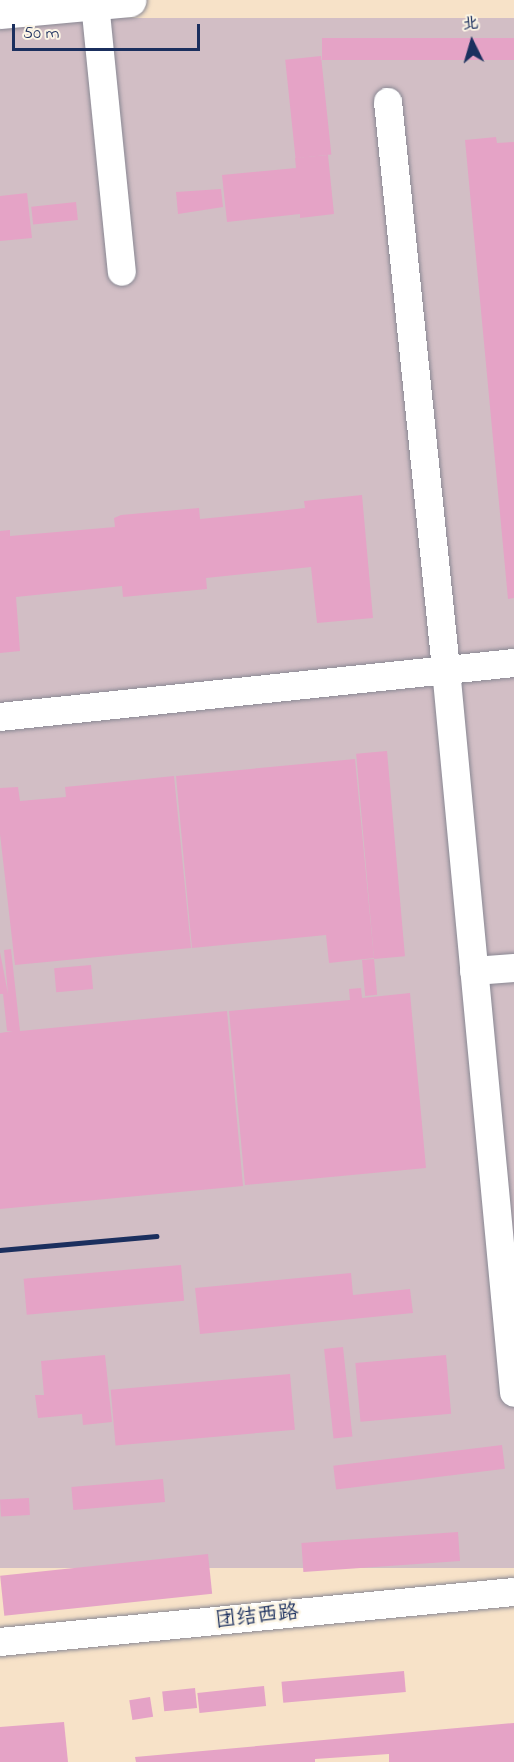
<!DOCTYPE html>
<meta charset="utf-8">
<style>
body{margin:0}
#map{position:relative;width:514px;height:1762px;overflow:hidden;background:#f7e2c8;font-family:"Indie Flower","LXGW WenKai TC",sans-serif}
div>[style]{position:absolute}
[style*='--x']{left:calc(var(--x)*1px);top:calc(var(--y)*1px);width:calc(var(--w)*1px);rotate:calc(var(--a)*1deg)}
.industrial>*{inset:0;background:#d2bec5;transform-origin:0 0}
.building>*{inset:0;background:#e5a3c6;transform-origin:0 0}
.roads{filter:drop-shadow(0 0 2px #898893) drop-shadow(0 0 2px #898893)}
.minor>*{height:28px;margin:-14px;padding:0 14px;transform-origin:14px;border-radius:14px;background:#fff}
.major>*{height:33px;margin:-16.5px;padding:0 16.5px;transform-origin:16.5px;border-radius:16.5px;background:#fff}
.rail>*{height:4.5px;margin:-2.25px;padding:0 2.25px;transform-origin:2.25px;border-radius:2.25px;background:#1b2f5e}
span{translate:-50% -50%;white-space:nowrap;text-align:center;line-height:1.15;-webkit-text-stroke:5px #fcf5e5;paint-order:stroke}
.street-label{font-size:21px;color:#1b2f5e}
.north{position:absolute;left:442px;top:12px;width:60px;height:60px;-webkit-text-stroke:4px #fcf5e5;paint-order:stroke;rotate:355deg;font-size:16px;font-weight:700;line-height:24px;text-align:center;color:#1b2f5e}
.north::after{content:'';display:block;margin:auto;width:21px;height:27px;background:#1b2f5e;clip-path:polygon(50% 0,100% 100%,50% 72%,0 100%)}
.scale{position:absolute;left:12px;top:24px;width:188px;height:27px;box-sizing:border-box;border:3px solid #1b2f5e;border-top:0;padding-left:8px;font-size:18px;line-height:21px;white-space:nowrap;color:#1b2f5e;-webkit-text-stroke:4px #fcf5e5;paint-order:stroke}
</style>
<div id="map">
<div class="industrial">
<i style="left:514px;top:18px;width:1550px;height:516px;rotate:90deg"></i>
</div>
<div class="building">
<i style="left:514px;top:38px;width:22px;height:192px;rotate:90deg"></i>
<i style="left:321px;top:56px;width:99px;height:36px;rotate:84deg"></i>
<i style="clip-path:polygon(496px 137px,497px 143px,514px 142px,514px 598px,508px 599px,465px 140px)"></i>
<i style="clip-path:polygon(328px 155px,334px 214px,300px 218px,300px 214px,227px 222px,222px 175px,296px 168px,295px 158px)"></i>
<i style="clip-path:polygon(221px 189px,223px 207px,178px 214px,176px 192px)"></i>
<i style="clip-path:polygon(27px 193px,32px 238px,0 241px,0 196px)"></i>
<i style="left:76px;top:202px;width:18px;height:45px;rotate:84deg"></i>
<i style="clip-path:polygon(362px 495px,373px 618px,317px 623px,311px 567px,263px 572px,206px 578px,207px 589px,123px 597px,122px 586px,16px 597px,20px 651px,0 653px,0 531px,10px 530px,10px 536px,115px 527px,114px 518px,121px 515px,199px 508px,200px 519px,262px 513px,305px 508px,304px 501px)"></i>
<i style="left:387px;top:751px;width:206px;height:31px;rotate:85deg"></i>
<i style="clip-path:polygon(355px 759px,374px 958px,329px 963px,326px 935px,192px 948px,176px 776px)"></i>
<i style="clip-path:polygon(174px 776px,191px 948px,15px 965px,0 834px,0 788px,18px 787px,20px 801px,66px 797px,65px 787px)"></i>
<i style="clip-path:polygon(11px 949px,20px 1031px,227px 1011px,243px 1186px,0 1209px,0 1033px,13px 1031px,7px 1031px,3px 994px,0 994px,0 952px,8px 994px,4px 950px)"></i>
<i style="left:374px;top:959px;width:36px;height:12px;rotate:85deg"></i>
<i style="left:91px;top:965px;width:24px;height:37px;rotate:85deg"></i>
<i style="clip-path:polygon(361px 988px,362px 998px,410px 993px,426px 1168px,245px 1185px,229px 1011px,350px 1000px,349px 989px)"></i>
<i style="left:181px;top:1265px;width:36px;height:158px;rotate:85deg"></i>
<i style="clip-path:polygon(351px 1273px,353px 1295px,410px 1289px,413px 1313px,200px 1334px,195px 1288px)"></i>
<i style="left:343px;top:1347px;width:90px;height:19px;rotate:84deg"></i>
<i style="clip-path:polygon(105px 1355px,112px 1422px,83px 1425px,82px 1414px,38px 1418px,35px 1395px,44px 1395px,41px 1361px)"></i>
<i style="left:446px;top:1355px;width:59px;height:91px;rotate:85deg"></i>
<i style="left:290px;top:1374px;width:56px;height:180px;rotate:85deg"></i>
<i style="left:502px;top:1445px;width:24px;height:170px;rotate:83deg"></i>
<i style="left:163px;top:1479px;width:23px;height:92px;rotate:85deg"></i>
<i style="left:29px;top:1498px;width:17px;height:29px;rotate:87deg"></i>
<i style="left:458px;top:1532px;width:29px;height:157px;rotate:86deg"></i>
<i style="left:208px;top:1554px;width:40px;height:209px;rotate:84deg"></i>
<i style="left:404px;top:1671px;width:21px;height:123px;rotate:85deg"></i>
<i style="left:264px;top:1686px;width:20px;height:67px;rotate:84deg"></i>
<i style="left:195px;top:1688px;width:20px;height:33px;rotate:84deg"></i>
<i style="left:150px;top:1697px;width:20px;height:21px;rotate:81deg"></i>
<i style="clip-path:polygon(64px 1722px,68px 1762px,0 1762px,0 1727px)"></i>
<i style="clip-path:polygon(514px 1723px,514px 1762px,389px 1762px,389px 1754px,315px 1759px,315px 1762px,136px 1762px,135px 1757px)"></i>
</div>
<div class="roads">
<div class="minor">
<i style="--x:95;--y:3;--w:270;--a:84.3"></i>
<i style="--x:388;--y:102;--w:570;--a:84.16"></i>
<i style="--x:446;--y:669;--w:727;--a:84.63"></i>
<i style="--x:0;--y:717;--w:517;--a:-6"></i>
<i style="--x:474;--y:971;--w:40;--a:-4.3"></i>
<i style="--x:0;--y:1642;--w:516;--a:-5.56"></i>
</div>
<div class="major">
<i style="--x:0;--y:12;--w:130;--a:-5.3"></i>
</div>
</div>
<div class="rail">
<i style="--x:0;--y:1250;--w:157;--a:-5.1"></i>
</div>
<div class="street-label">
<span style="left:257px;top:1617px;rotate:-6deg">团结西路</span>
</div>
<div class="north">北</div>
<div class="scale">50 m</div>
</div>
